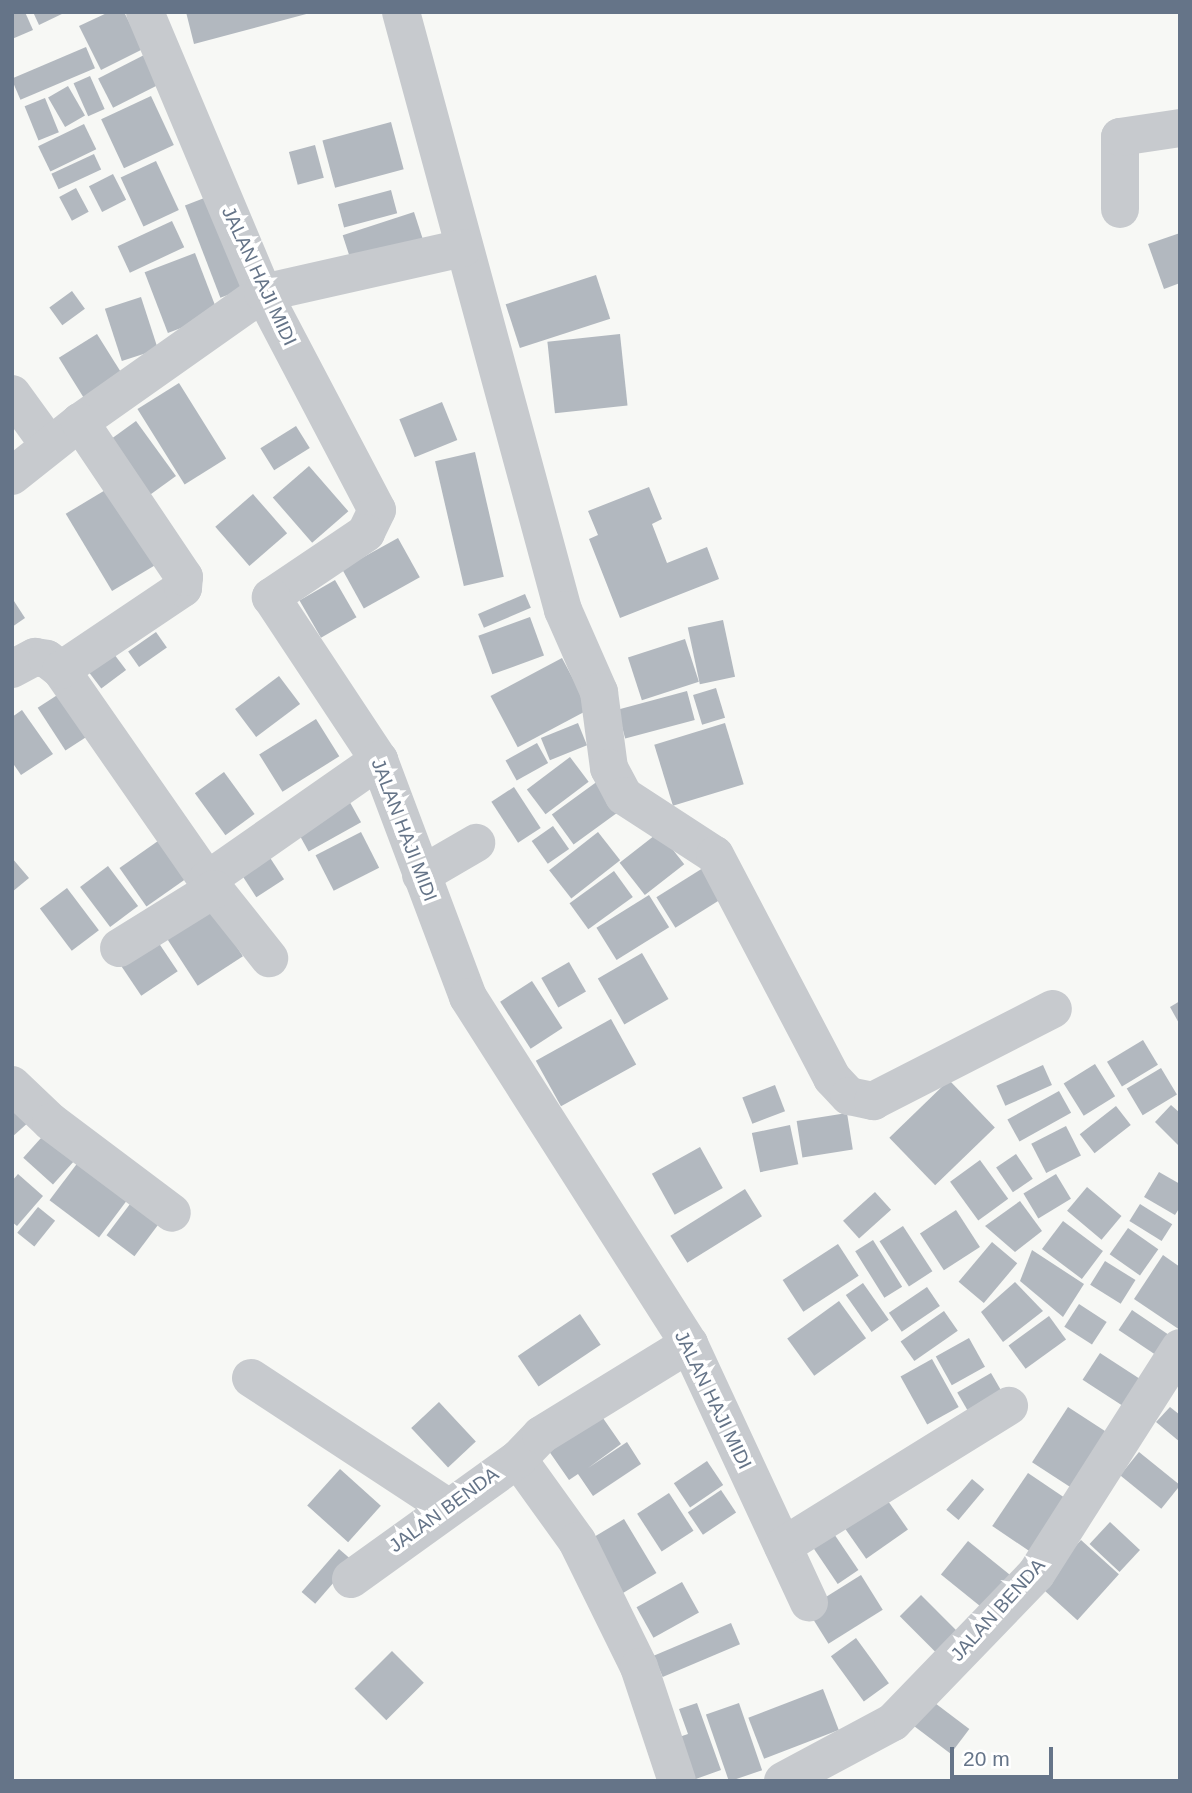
<!DOCTYPE html>
<style>
body{margin:0}
#map{position:relative;width:1192px;height:1793px;overflow:hidden;background:#f7f8f5;font-family:Arial,sans-serif}
div>[style]{position:absolute}
[style*='--x']{left:calc(var(--x)*1px);top:calc(var(--y)*1px);width:calc(var(--w)*1px);rotate:calc(var(--a)*1deg)}
.building>*{inset:0;background:#b2b8bf;transform-origin:0 0}
.minor>*{height:38px;margin:-19px;padding:0 19px;transform-origin:19px;border-radius:19px;background:#c7cace}
span{translate:-50% -50%;white-space:nowrap;text-align:center;line-height:1.15;-webkit-text-stroke:7px #fff;paint-order:stroke}
.street-label{font-size:19px;color:#657488}
.frame{position:absolute;inset:0;border:14px solid #657488;pointer-events:none}
.scale{position:absolute;left:950px;top:1747px;width:103px;height:32px;box-sizing:border-box;border:4px solid #657488;border-top:0;padding-left:9px;font-size:21px;line-height:24px;white-space:nowrap;color:#657488;-webkit-text-stroke:5px #fff;paint-order:stroke}
</style>
<div id="map">
<div class="building">
<i style="clip-path:polygon(12px 12px,25px 12px,33px 30px,12px 39px)"></i>
<i style="clip-path:polygon(33px 12px,66px 12px,39px 25px)"></i>
<i style="clip-path:polygon(109px 12px,124px 12px,143px 49px,101px 70px,79px 26px)"></i>
<i style="clip-path:polygon(186px 12px,310px 12px,310px 13px,194px 44px)"></i>
<i style="left:86px;top:47px;width:23px;height:81px;rotate:67deg"></i>
<i style="left:148px;top:53px;width:33px;height:56px;rotate:63deg"></i>
<i style="left:90px;top:76px;width:36px;height:18px;rotate:66deg"></i>
<i style="left:68px;top:86px;width:34px;height:23px;rotate:60deg"></i>
<i style="left:151px;top:96px;width:54px;height:55px;rotate:65deg"></i>
<i style="left:45px;top:98px;width:37px;height:22px;rotate:68deg"></i>
<i style="left:391px;top:122px;width:49px;height:71px;rotate:75deg"></i>
<i style="left:84px;top:124px;width:28px;height:51px;rotate:64deg"></i>
<i style="left:315px;top:145px;width:34px;height:27px;rotate:75deg"></i>
<i style="left:94px;top:154px;width:17px;height:47px;rotate:65deg"></i>
<i style="left:156px;top:161px;width:54px;height:39px;rotate:65deg"></i>
<i style="left:113px;top:174px;width:29px;height:27px;rotate:63deg"></i>
<i style="left:76px;top:188px;width:27px;height:19px;rotate:62deg"></i>
<i style="left:391px;top:190px;width:24px;height:55px;rotate:75deg"></i>
<i style="left:212px;top:195px;width:99px;height:29px;rotate:69deg"></i>
<i style="left:414px;top:212px;width:36px;height:75px;rotate:72deg"></i>
<i style="left:172px;top:221px;width:29px;height:60px;rotate:65deg"></i>
<i style="clip-path:polygon(1180px 233px,1180px 283px,1164px 289px,1148px 244px)"></i>
<i style="left:195px;top:253px;width:65px;height:54px;rotate:69deg"></i>
<i style="left:596px;top:275px;width:46px;height:95px;rotate:72deg"></i>
<i style="left:72px;top:291px;width:22px;height:28px;rotate:54deg"></i>
<i style="left:141px;top:297px;width:55px;height:38px;rotate:72deg"></i>
<i style="left:97px;top:334px;width:52px;height:45px;rotate:58deg"></i>
<i style="left:620px;top:334px;width:72px;height:73px;rotate:84deg"></i>
<i style="left:179px;top:383px;width:89px;height:49px;rotate:58deg"></i>
<i style="left:442px;top:402px;width:41px;height:46px;rotate:68deg"></i>
<i style="left:136px;top:421px;width:68px;height:38px;rotate:54deg"></i>
<i style="left:296px;top:426px;width:26px;height:42px;rotate:58deg"></i>
<i style="left:475px;top:452px;width:128px;height:41px;rotate:77deg"></i>
<i style="left:309px;top:466px;width:60px;height:48px;rotate:49deg"></i>
<i style="left:112px;top:486px;width:90px;height:54px;rotate:59deg"></i>
<i style="clip-path:polygon(649px 487px,662px 519px,652px 524px,667px 563px,707px 547px,719px 579px,620px 618px,589px 539px,598px 535px,588px 511px)"></i>
<i style="left:253px;top:494px;width:52px;height:50px;rotate:49deg"></i>
<i style="left:398px;top:538px;width:45px;height:64px;rotate:61deg"></i>
<i style="left:335px;top:580px;width:43px;height:41px;rotate:60deg"></i>
<i style="left:525px;top:594px;width:15px;height:51px;rotate:67deg"></i>
<i style="clip-path:polygon(12px 598px,25px 618px,12px 627px)"></i>
<i style="left:530px;top:617px;width:41px;height:55px;rotate:70deg"></i>
<i style="left:723px;top:620px;width:58px;height:36px;rotate:78deg"></i>
<i style="left:156px;top:632px;width:19px;height:34px;rotate:55deg"></i>
<i style="left:685px;top:639px;width:45px;height:60px;rotate:72deg"></i>
<i style="left:108px;top:646px;width:30px;height:31px;rotate:53deg"></i>
<i style="left:562px;top:658px;width:58px;height:81px;rotate:62deg"></i>
<i style="left:279px;top:676px;width:35px;height:55px;rotate:53deg"></i>
<i style="left:716px;top:688px;width:31px;height:24px;rotate:73deg"></i>
<i style="left:687px;top:691px;width:30px;height:72px;rotate:75deg"></i>
<i style="left:62px;top:692px;width:51px;height:29px;rotate:57deg"></i>
<i style="clip-path:polygon(22px 710px,53px 754px,21px 775px,12px 762px,12px 717px)"></i>
<i style="left:316px;top:719px;width:44px;height:67px;rotate:58deg"></i>
<i style="left:578px;top:723px;width:24px;height:40px;rotate:68deg"></i>
<i style="left:725px;top:723px;width:64px;height:74px;rotate:73deg"></i>
<i style="left:537px;top:743px;width:23px;height:36px;rotate:61deg"></i>
<i style="left:570px;top:757px;width:31px;height:54px;rotate:53deg"></i>
<i style="left:224px;top:772px;width:52px;height:36px;rotate:54deg"></i>
<i style="left:602px;top:778px;width:37px;height:62px;rotate:54deg"></i>
<i style="left:514px;top:787px;width:49px;height:27px;rotate:57deg"></i>
<i style="left:347px;top:797px;width:29px;height:60px;rotate:61deg"></i>
<i style="left:553px;top:826px;width:28px;height:26px;rotate:55deg"></i>
<i style="left:361px;top:832px;width:40px;height:51px;rotate:63deg"></i>
<i style="left:598px;top:832px;width:36px;height:62px;rotate:52deg"></i>
<i style="left:659px;top:832px;width:41px;height:50px;rotate:52deg"></i>
<i style="left:158px;top:841px;width:47px;height:47px;rotate:55deg"></i>
<i style="left:265px;top:850px;width:35px;height:33px;rotate:57deg"></i>
<i style="clip-path:polygon(12px 858px,29px 878px,12px 892px)"></i>
<i style="left:108px;top:866px;width:50px;height:35px;rotate:53deg"></i>
<i style="left:703px;top:868px;width:36px;height:55px;rotate:58deg"></i>
<i style="left:614px;top:871px;width:32px;height:55px;rotate:54deg"></i>
<i style="left:67px;top:888px;width:53px;height:34px;rotate:53deg"></i>
<i style="left:649px;top:895px;width:38px;height:62px;rotate:58deg"></i>
<i style="left:207px;top:901px;width:66px;height:54px;rotate:57deg"></i>
<i style="left:152px;top:933px;width:46px;height:44px;rotate:56deg"></i>
<i style="left:642px;top:953px;width:53px;height:51px;rotate:60deg"></i>
<i style="left:569px;top:962px;width:34px;height:32px;rotate:60deg"></i>
<i style="left:532px;top:981px;width:56px;height:38px;rotate:57deg"></i>
<i style="clip-path:polygon(1180px 1001px,1180px 1025px,1170px 1007px)"></i>
<i style="left:611px;top:1019px;width:52px;height:86px;rotate:61deg"></i>
<i style="left:1143px;top:1040px;width:29px;height:42px;rotate:59deg"></i>
<i style="left:1095px;top:1064px;width:38px;height:37px;rotate:58deg"></i>
<i style="left:1043px;top:1065px;width:22px;height:51px;rotate:66deg"></i>
<i style="left:1161px;top:1068px;width:31px;height:40px;rotate:59deg"></i>
<i style="left:949px;top:1080px;width:66px;height:83px;rotate:46deg"></i>
<i style="left:775px;top:1085px;width:28px;height:35px;rotate:69deg"></i>
<i style="left:1059px;top:1091px;width:25px;height:59px;rotate:61deg"></i>
<i style="clip-path:polygon(12px 1101px,30px 1121px,12px 1137px)"></i>
<i style="clip-path:polygon(1171px 1105px,1180px 1113px,1178px 1145px,1155px 1122px)"></i>
<i style="left:1116px;top:1106px;width:24px;height:46px;rotate:52deg"></i>
<i style="left:847px;top:1113px;width:37px;height:51px;rotate:81deg"></i>
<i style="left:790px;top:1125px;width:40px;height:39px;rotate:78deg"></i>
<i style="left:1066px;top:1126px;width:33px;height:39px;rotate:63deg"></i>
<i style="left:50px;top:1128px;width:40px;height:40px;rotate:42deg"></i>
<i style="left:700px;top:1147px;width:47px;height:55px;rotate:61deg"></i>
<i style="left:1016px;top:1154px;width:30px;height:24px;rotate:56deg"></i>
<i style="left:980px;top:1160px;width:48px;height:37px;rotate:54deg"></i>
<i style="left:79px;top:1161px;width:62px;height:49px;rotate:37deg"></i>
<i style="clip-path:polygon(1159px 1172px,1180px 1184px,1180px 1207px,1175px 1215px,1144px 1197px)"></i>
<i style="clip-path:polygon(18px 1174px,43px 1196px,17px 1226px,12px 1222px,12px 1181px)"></i>
<i style="left:1056px;top:1174px;width:29px;height:38px;rotate:59deg"></i>
<i style="left:1087px;top:1187px;width:45px;height:31px;rotate:40deg"></i>
<i style="left:745px;top:1189px;width:32px;height:88px;rotate:58deg"></i>
<i style="left:875px;top:1192px;width:24px;height:43px;rotate:48deg"></i>
<i style="left:136px;top:1196px;width:35px;height:49px;rotate:37deg"></i>
<i style="clip-path:polygon(1020px 1201px,1042px 1231px,1015px 1252px,985px 1226px)"></i>
<i style="left:1140px;top:1204px;width:38px;height:20px;rotate:32deg"></i>
<i style="left:38px;top:1207px;width:22px;height:33px;rotate:39deg"></i>
<i style="left:956px;top:1210px;width:44px;height:43px;rotate:57deg"></i>
<i style="left:1063px;top:1221px;width:50px;height:35px;rotate:37deg"></i>
<i style="left:903px;top:1226px;width:54px;height:28px;rotate:57deg"></i>
<i style="left:1128px;top:1228px;width:37px;height:32px;rotate:35deg"></i>
<i style="left:873px;top:1240px;width:55px;height:21px;rotate:58deg"></i>
<i style="left:992px;top:1242px;width:33px;height:52px;rotate:40deg"></i>
<i style="left:838px;top:1244px;width:38px;height:66px;rotate:57deg"></i>
<i style="clip-path:polygon(1032px 1250px,1084px 1284px,1063px 1317px,1020px 1281px)"></i>
<i style="clip-path:polygon(1163px 1255px,1180px 1267px,1180px 1330px,1134px 1299px)"></i>
<i style="left:1105px;top:1261px;width:36px;height:28px;rotate:32deg"></i>
<i style="clip-path:polygon(1015px 1282px,1043px 1311px,1003px 1342px,981px 1312px)"></i>
<i style="left:863px;top:1283px;width:45px;height:21px;rotate:55deg"></i>
<i style="left:927px;top:1287px;width:23px;height:46px;rotate:56deg"></i>
<i style="left:839px;top:1301px;width:46px;height:64px;rotate:54deg"></i>
<i style="left:1079px;top:1304px;width:33px;height:27px;rotate:33deg"></i>
<i style="left:1132px;top:1310px;width:54px;height:24px;rotate:34deg"></i>
<i style="left:944px;top:1311px;width:24px;height:53px;rotate:55deg"></i>
<i style="left:580px;top:1314px;width:37px;height:75px;rotate:56deg"></i>
<i style="left:1049px;top:1316px;width:29px;height:50px;rotate:54deg"></i>
<i style="left:969px;top:1338px;width:33px;height:38px;rotate:61deg"></i>
<i style="left:1100px;top:1353px;width:56px;height:32px;rotate:33deg"></i>
<i style="left:932px;top:1359px;width:55px;height:36px;rotate:61deg"></i>
<i style="left:991px;top:1373px;width:22px;height:39px;rotate:60deg"></i>
<i style="left:439px;top:1402px;width:54px;height:38px;rotate:47deg"></i>
<i style="left:1068px;top:1407px;width:56px;height:66px;rotate:33deg"></i>
<i style="clip-path:polygon(1170px 1407px,1180px 1415px,1180px 1442px,1156px 1422px)"></i>
<i style="clip-path:polygon(596px 1408px,621px 1444px,588px 1468px,627px 1442px,641px 1464px,593px 1496px,578px 1474px,569px 1480px,544px 1444px)"></i>
<i style="left:1139px;top:1452px;width:53px;height:30px;rotate:39deg"></i>
<i style="left:707px;top:1461px;width:29px;height:40px;rotate:56deg"></i>
<i style="left:340px;top:1469px;width:55px;height:49px;rotate:42deg"></i>
<i style="left:1028px;top:1473px;width:54px;height:64px;rotate:34deg"></i>
<i style="left:972px;top:1479px;width:16px;height:40px;rotate:40deg"></i>
<i style="left:721px;top:1490px;width:27px;height:40px;rotate:56deg"></i>
<i style="left:881px;top:1491px;width:47px;height:51px;rotate:55deg"></i>
<i style="left:669px;top:1493px;width:45px;height:38px;rotate:57deg"></i>
<i style="left:624px;top:1519px;width:63px;height:39px;rotate:59deg"></i>
<i style="left:826px;top:1522px;width:58px;height:25px;rotate:56deg"></i>
<i style="left:1110px;top:1522px;width:41px;height:30px;rotate:43deg"></i>
<i style="left:1081px;top:1540px;width:51px;height:62px;rotate:42deg"></i>
<i style="left:968px;top:1541px;width:57px;height:43px;rotate:39deg"></i>
<i style="left:339px;top:1549px;width:18px;height:57px;rotate:41deg"></i>
<i style="left:861px;top:1575px;width:41px;height:64px;rotate:58deg"></i>
<i style="left:682px;top:1582px;width:35px;height:52px;rotate:61deg"></i>
<i style="left:921px;top:1595px;width:54px;height:30px;rotate:45deg"></i>
<i style="left:731px;top:1623px;width:23px;height:84px;rotate:67deg"></i>
<i style="left:856px;top:1638px;width:56px;height:31px;rotate:54deg"></i>
<i style="left:392px;top:1651px;width:45px;height:53px;rotate:45deg"></i>
<i style="left:823px;top:1689px;width:44px;height:80px;rotate:69deg"></i>
<i style="left:927px;top:1697px;width:53px;height:31px;rotate:37deg"></i>
<i style="clip-path:polygon(697px 1703px,721px 1770px,693px 1780px,679px 1737px,688px 1734px,679px 1709px)"></i>
<i style="left:739px;top:1703px;width:71px;height:35px;rotate:71deg"></i>
</div>
<div class="minor">
<i style="--x:145;--y:12;--w:305;--a:67.2"></i>
<i style="--x:263;--y:293;--w:245;--a:62.3"></i>
<i style="--x:377;--y:510;--w:25;--a:116"></i>
<i style="--x:366;--y:533;--w:115;--a:146"></i>
<i style="--x:271;--y:597;--w:196;--a:56.5"></i>
<i style="--x:379;--y:760;--w:253;--a:69.4"></i>
<i style="--x:468;--y:997;--w:411;--a:57.5"></i>
<i style="--x:689;--y:1344;--w:285;--a:65.1"></i>
<i style="--x:401;--y:12;--w:620;--a:74.84"></i>
<i style="--x:563;--y:610;--w:90;--a:66.3"></i>
<i style="--x:599;--y:692;--w:77;--a:82.5"></i>
<i style="--x:609;--y:768;--w:32;--a:62"></i>
<i style="--x:624;--y:796;--w:108;--a:33"></i>
<i style="--x:715;--y:855;--w:252;--a:62.3"></i>
<i style="--x:832;--y:1078;--w:25;--a:47"></i>
<i style="--x:849;--y:1096;--w:25;--a:12"></i>
<i style="--x:873;--y:1101;--w:202;--a:-27.1"></i>
<i style="--x:1120;--y:209;--w:72;--a:-90"></i>
<i style="--x:1120;--y:137;--w:61;--a:-8.5"></i>
<i style="--x:12;--y:394;--w:63;--a:54"></i>
<i style="--x:12;--y:476;--w:87;--a:-38.5"></i>
<i style="--x:80;--y:422;--w:224;--a:-35.2"></i>
<i style="--x:263;--y:293;--w:205;--a:-12.7"></i>
<i style="--x:12;--y:669;--w:26;--a:-28"></i>
<i style="--x:35;--y:657;--w:12;--a:9"></i>
<i style="--x:47;--y:659;--w:18;--a:38"></i>
<i style="--x:61;--y:670;--w:256;--a:55.2"></i>
<i style="--x:207;--y:880;--w:100;--a:51.5"></i>
<i style="--x:61;--y:670;--w:147;--a:-33.9"></i>
<i style="--x:183;--y:588;--w:11;--a:-85"></i>
<i style="--x:184;--y:577;--w:187;--a:-123.9"></i>
<i style="--x:421;--y:875;--w:64;--a:-30.2"></i>
<i style="--x:207;--y:880;--w:210;--a:-34.9"></i>
<i style="--x:119;--y:948;--w:112;--a:-31.8"></i>
<i style="--x:12;--y:1085;--w:54;--a:43.5"></i>
<i style="--x:51;--y:1122;--w:151;--a:36.9"></i>
<i style="--x:251;--y:1378;--w:233;--a:33.3"></i>
<i style="--x:518;--y:1459;--w:101;--a:54.3"></i>
<i style="--x:577;--y:1541;--w:140;--a:63.8"></i>
<i style="--x:639;--y:1667;--w:120;--a:71.6"></i>
<i style="--x:783;--y:1546;--w:266;--a:-31.8"></i>
<i style="--x:351;--y:1579;--w:206;--a:-35.7"></i>
<i style="--x:518;--y:1459;--w:33;--a:-46"></i>
<i style="--x:541;--y:1435;--w:174;--a:-31.6"></i>
<i style="--x:783;--y:1781;--w:125;--a:-28.2"></i>
<i style="--x:893;--y:1722;--w:206;--a:-46"></i>
<i style="--x:1036;--y:1574;--w:268;--a:-57.5"></i>
</div>
<div class="street-label">
<span style="left:259px;top:276px;rotate:65deg">JALAN HAJI MIDI</span>
<span style="left:404px;top:830px;rotate:69deg">JALAN HAJI MIDI</span>
<span style="left:713px;top:1400px;rotate:64deg">JALAN HAJI MIDI</span>
<span style="left:444px;top:1510px;rotate:-36deg">JALAN BENDA</span>
<span style="left:998px;top:1610px;rotate:-48deg">JALAN BENDA</span>
</div>
<div class="frame"></div>
<div class="scale">20 m</div>
</div>
